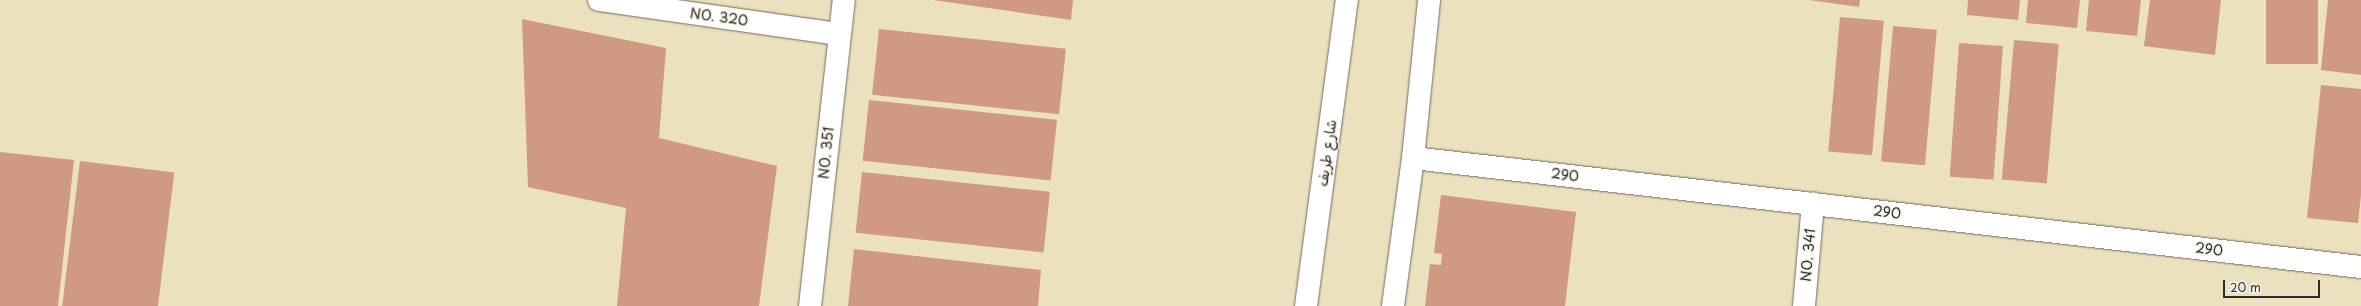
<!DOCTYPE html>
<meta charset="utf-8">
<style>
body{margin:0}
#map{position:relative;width:2361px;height:306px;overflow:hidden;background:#ece1bf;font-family:"Playpen Sans","Playpen Sans Arabic",sans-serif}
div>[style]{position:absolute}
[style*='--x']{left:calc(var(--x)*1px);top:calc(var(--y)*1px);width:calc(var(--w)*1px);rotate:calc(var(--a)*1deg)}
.building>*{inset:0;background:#d09982;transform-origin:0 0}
.roads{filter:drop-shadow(0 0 1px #6f6b5f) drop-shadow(0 0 1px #6f6b5f)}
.minor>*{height:22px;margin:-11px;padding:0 11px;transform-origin:11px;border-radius:11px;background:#fff}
.tertiary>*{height:22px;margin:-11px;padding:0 11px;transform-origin:11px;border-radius:11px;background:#fff}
span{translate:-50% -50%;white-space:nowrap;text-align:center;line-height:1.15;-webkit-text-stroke:3px #f7f3e8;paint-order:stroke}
.street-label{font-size:14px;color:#2b2b2b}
.scale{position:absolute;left:2223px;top:280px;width:97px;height:18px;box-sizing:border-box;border:2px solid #2b2b2b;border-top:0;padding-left:5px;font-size:12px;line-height:14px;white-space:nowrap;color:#2b2b2b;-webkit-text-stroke:3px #f7f3e8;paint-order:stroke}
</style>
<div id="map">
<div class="building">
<i style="clip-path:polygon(933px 0,1073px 0,1071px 20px)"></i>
<i style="clip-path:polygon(1809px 0,1860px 0,1859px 7px)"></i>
<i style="clip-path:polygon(1968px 0,2020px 0,2018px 20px,1967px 15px)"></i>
<i style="clip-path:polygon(2028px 0,2080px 0,2077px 28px,2026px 23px)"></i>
<i style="clip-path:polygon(2089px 0,2141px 0,2137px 36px,2086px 31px)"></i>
<i style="clip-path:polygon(2150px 0,2221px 0,2215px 55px,2144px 46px)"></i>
<i style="left:2266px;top:0;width:52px;height:64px"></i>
<i style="clip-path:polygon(2328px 0,2361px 0,2361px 75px,2321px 70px)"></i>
<i style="left:1840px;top:17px;width:44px;height:135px;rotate:5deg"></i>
<i style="clip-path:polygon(522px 19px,666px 48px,659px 138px,777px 166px,759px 306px,617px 306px,626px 208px,528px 187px)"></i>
<i style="left:1893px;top:26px;width:44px;height:136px;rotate:5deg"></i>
<i style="left:879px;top:29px;width:188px;height:66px;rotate:6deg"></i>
<i style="left:2014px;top:40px;width:45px;height:140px;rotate:5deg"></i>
<i style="left:1959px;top:43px;width:44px;height:134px;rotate:4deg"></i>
<i style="clip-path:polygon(2321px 85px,2361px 89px,2361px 195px,2358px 223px,2307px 218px)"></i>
<i style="left:869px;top:100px;width:189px;height:61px;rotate:6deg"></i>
<i style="clip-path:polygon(0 152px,74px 160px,58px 306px,0 306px)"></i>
<i style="left:80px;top:161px;width:95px;height:146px;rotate:7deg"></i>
<i style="left:862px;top:172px;width:189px;height:61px;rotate:6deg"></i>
<i style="clip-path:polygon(1441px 195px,1576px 212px,1565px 306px,1425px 306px,1430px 264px,1441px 265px,1442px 254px,1434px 253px)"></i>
<i style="clip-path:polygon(854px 249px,1041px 270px,1038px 306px,848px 306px)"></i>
</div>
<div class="roads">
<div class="minor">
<i style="--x:599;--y:0;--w:242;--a:8.1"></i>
<i style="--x:1413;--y:158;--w:954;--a:6.56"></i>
<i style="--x:810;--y:306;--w:308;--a:-83.7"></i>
<i style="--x:1804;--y:306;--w:103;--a:-85"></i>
</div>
<div class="tertiary">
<i style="--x:1306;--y:306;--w:309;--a:-82.4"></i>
<i style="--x:1393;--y:306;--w:149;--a:-82.3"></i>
<i style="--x:1413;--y:158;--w:159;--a:-84.2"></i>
</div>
</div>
<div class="street-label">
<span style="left:719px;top:17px;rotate:8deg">NO. 320</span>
<span style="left:826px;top:153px;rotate:-84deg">NO. 351</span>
<span style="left:1327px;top:153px;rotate:-82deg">شارع طريف</span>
<span style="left:1565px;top:175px;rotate:7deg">290</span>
<span style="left:1887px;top:212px;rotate:7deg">290</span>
<span style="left:2209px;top:249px;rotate:7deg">290</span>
<span style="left:1808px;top:255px;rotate:-85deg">NO. 341</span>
</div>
<div class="scale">20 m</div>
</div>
